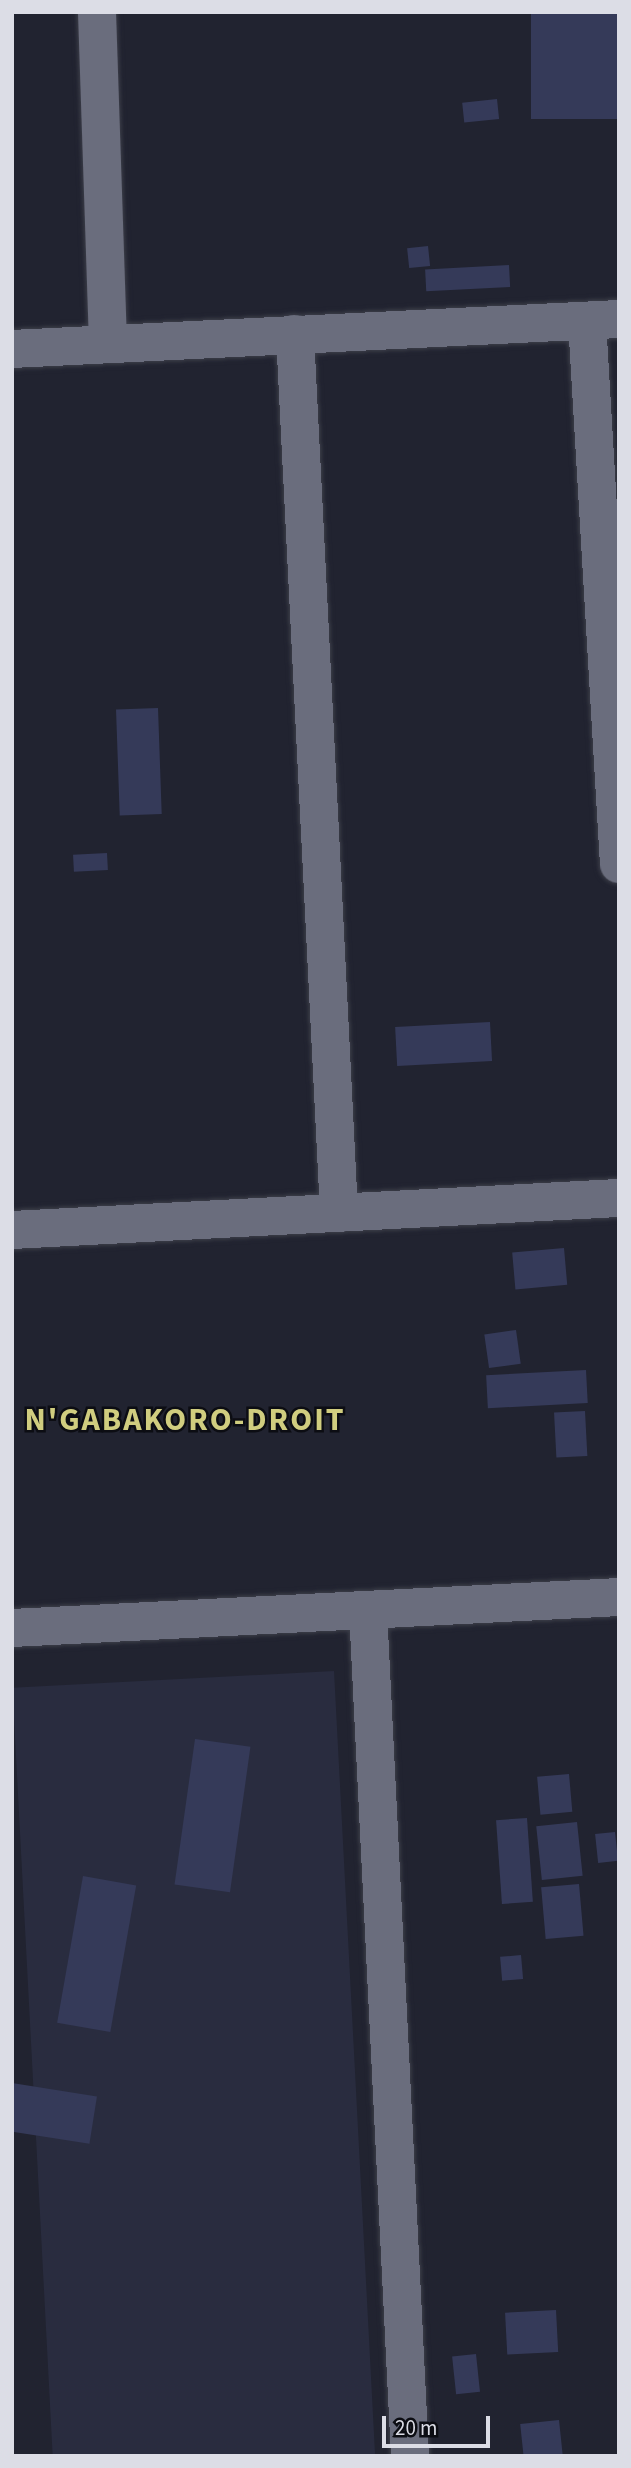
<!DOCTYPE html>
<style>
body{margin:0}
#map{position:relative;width:631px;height:2468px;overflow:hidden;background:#212330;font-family:"Source Sans 3",sans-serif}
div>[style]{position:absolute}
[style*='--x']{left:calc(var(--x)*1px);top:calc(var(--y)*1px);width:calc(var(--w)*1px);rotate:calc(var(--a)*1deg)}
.built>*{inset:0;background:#292c3f;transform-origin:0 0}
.building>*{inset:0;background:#353a59;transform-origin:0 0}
.roads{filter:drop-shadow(0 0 2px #3c3e49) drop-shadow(0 0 2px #3c3e49)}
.minor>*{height:38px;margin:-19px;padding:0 19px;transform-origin:19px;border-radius:19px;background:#6a6d7d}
span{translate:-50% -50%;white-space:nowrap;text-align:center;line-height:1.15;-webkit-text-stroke:5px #0c0d13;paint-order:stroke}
.district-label{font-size:32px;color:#d0cd7f;font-weight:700;letter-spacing:2px}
.frame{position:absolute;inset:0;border:14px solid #dcdde6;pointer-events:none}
.scale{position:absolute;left:382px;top:2416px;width:108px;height:32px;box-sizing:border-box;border:4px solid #dcdde6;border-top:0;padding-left:9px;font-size:21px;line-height:24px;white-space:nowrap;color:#dcdde6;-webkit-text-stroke:5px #0c0d13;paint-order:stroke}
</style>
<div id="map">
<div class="built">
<i style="left:334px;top:1671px;width:786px;height:322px;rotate:87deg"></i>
</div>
<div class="building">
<i style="left:531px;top:12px;width:88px;height:107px"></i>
<i style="left:497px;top:99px;width:20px;height:35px;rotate:84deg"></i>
<i style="left:428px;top:246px;width:20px;height:21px;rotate:84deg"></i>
<i style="left:509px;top:265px;width:22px;height:84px;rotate:87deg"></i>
<i style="left:158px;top:708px;width:106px;height:42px;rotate:88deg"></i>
<i style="left:107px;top:853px;width:17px;height:34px;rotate:87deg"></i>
<i style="left:490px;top:1022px;width:39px;height:95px;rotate:87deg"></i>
<i style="left:564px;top:1248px;width:37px;height:52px;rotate:85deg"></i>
<i style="left:516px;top:1330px;width:34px;height:32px;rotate:82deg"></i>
<i style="left:586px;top:1370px;width:33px;height:100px;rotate:87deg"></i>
<i style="left:585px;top:1411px;width:45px;height:31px;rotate:87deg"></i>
<i style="left:195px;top:1739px;width:56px;height:147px;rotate:8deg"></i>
<i style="left:569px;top:1774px;width:38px;height:32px;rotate:85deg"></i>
<i style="left:527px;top:1818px;width:84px;height:31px;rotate:86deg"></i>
<i style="left:577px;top:1822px;width:54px;height:41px;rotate:84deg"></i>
<i style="left:615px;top:1832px;width:29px;height:20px;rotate:84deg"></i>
<i style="left:83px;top:1876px;width:54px;height:149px;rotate:10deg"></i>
<i style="left:579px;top:1884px;width:52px;height:38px;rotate:85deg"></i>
<i style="left:521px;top:1955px;width:24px;height:21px;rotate:85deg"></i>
<i style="left:12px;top:2083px;width:86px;height:48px;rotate:9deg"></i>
<i style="left:556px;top:2310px;width:42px;height:51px;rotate:87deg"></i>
<i style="left:476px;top:2354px;width:38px;height:24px;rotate:84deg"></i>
<i style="left:559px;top:2420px;width:36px;height:39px;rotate:84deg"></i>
</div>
<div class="roads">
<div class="minor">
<i style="--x:97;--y:12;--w:332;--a:88.1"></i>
<i style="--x:587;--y:321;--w:544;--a:86.63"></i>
<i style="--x:295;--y:334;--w:880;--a:87.13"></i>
<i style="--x:12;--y:349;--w:608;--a:-2.83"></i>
<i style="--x:12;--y:1230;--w:608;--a:-3.02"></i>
<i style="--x:368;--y:1610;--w:847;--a:87.16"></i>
<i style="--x:12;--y:1628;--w:608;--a:-2.92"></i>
</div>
</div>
<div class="district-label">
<span style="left:185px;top:1420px">N'GABAKORO-DROIT</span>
</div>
<div class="frame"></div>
<div class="scale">20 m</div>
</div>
